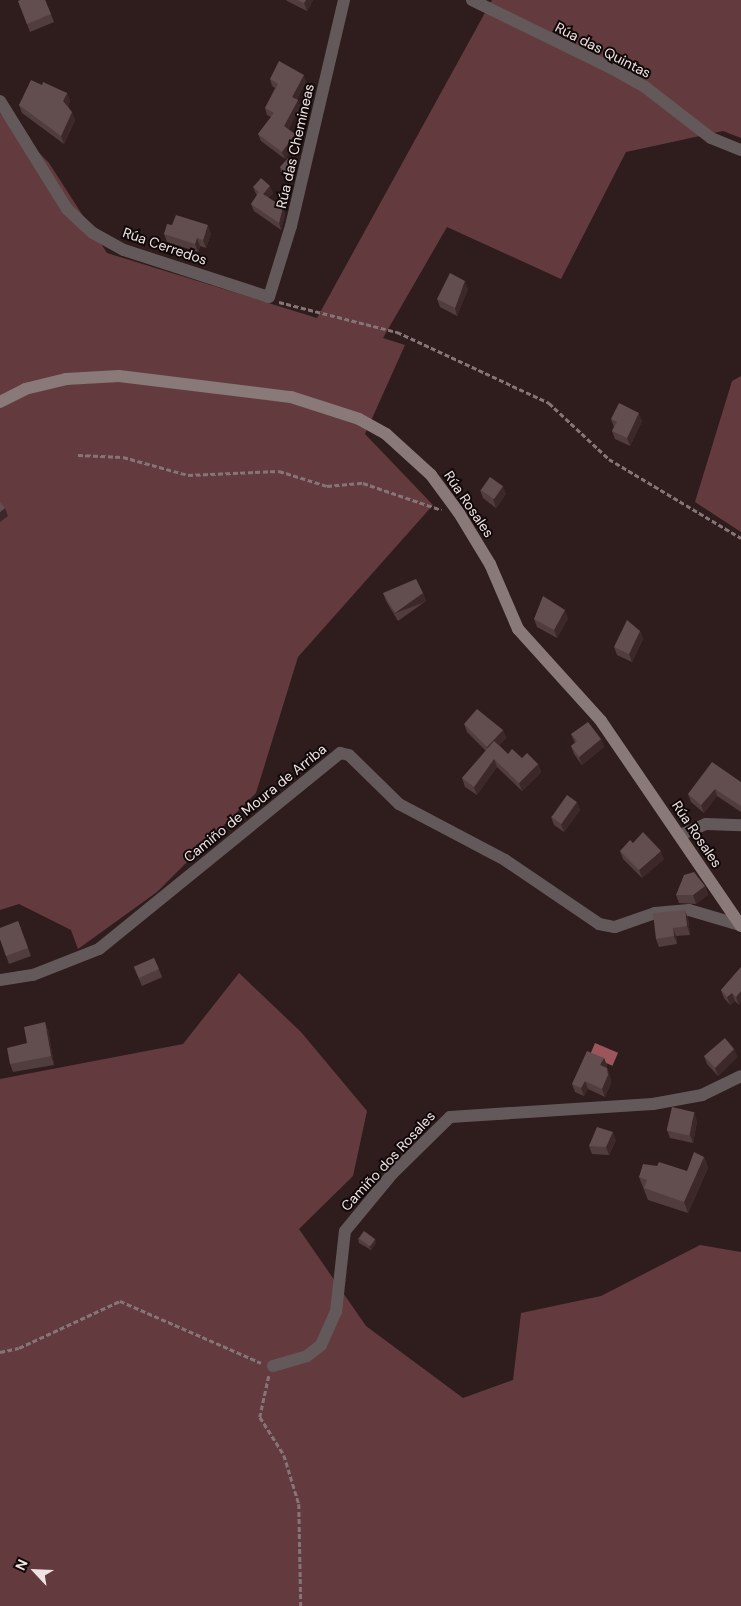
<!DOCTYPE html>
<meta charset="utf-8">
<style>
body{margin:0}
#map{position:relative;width:741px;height:1606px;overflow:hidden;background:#2f1c1d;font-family:"DM Sans",sans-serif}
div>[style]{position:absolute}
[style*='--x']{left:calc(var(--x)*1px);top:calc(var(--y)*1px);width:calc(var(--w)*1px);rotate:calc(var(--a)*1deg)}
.green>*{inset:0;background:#633b3e}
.water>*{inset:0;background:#9a565b;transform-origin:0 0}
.path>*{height:2.5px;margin-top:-1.25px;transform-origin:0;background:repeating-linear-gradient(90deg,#867576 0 5px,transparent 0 7.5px)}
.street>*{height:12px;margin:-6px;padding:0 6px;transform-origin:6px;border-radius:6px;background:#64595a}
.secondary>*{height:12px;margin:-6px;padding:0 6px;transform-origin:6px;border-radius:6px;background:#897979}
.wall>*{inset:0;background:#513d3e;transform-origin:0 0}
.shaded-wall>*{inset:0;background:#3c2829;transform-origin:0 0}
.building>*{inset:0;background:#624e4f;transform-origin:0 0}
span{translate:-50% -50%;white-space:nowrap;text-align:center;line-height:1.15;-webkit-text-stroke:4px #110909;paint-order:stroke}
.street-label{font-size:14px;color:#f1e3e4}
.north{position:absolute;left:10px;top:1546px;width:50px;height:50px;-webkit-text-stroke:4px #110909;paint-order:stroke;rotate:295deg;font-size:14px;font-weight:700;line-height:20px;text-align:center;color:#f1e3e4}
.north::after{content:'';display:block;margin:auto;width:18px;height:22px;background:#f1e3e4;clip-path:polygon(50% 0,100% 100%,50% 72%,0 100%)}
</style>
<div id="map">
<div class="green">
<i style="clip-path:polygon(492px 0,741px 0,741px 138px,723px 131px,626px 152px,561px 279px,447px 227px,383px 338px,405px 345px,365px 434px,433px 505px,298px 657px,256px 793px,157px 892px,78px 949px,71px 930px,19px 904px,0 910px,0 113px,49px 163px,107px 253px,317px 318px)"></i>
<i style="clip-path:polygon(741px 376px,741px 532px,695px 502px,732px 381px)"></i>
<i style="clip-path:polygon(239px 973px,301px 1032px,367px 1111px,353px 1176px,299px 1229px,366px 1326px,463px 1398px,513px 1380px,521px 1313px,601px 1296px,700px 1245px,741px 1252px,741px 1606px,0 1606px,0 1079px,183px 1044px)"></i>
</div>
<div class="water">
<i style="left:595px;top:1043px;width:25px;height:14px;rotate:23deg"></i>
</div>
<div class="path">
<i style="--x:279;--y:302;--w:122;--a:14.3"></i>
<i style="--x:397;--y:332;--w:168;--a:25"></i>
<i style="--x:549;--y:403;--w:82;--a:43"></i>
<i style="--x:609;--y:459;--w:154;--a:30.9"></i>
<i style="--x:78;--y:455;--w:45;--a:2.5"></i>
<i style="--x:123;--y:457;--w:67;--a:15.5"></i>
<i style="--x:188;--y:475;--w:91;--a:-2.5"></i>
<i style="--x:279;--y:471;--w:50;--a:17.4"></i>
<i style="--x:327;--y:486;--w:36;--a:-5"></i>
<i style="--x:363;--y:483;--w:83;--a:18.9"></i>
<i style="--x:0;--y:1352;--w:19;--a:-12"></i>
<i style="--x:19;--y:1348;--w:111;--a:-25"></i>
<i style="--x:120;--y:1301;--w:154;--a:23.7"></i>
<i style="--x:269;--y:1376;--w:42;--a:102.4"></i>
<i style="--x:260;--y:1417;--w:45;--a:57.7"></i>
<i style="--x:284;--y:1455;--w:51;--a:73"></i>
<i style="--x:299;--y:1504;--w:102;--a:88.9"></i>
</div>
<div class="street">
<i style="--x:472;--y:0;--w:155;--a:26.1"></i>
<i style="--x:611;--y:68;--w:39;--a:29"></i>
<i style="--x:645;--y:87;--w:83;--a:37.7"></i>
<i style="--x:711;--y:138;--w:32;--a:22"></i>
<i style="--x:0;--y:101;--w:127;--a:58.2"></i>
<i style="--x:67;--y:209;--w:35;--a:43"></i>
<i style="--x:93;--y:233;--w:35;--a:29"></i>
<i style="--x:124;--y:250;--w:152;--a:18"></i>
<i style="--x:269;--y:297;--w:74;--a:-72.8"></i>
<i style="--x:291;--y:226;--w:232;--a:-76.8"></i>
<i style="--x:680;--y:835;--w:28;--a:-23"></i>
<i style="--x:706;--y:824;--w:35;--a:2"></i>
<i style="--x:0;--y:980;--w:33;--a:-9"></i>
<i style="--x:33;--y:975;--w:71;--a:-21.5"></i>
<i style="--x:99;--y:949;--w:311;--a:-39.1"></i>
<i style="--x:340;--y:753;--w:9;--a:13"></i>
<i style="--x:349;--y:755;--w:70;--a:44.4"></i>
<i style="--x:399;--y:804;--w:120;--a:27.8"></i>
<i style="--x:505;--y:860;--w:114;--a:34.2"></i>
<i style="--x:599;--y:924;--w:16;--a:11"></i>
<i style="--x:615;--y:927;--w:42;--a:-19.3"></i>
<i style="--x:655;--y:913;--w:34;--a:-5"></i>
<i style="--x:689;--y:910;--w:53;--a:16.4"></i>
<i style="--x:273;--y:1366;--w:35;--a:-16"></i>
<i style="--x:307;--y:1356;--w:18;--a:-38"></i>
<i style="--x:321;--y:1345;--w:36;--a:-66"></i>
<i style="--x:336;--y:1312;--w:81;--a:-83.7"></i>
<i style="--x:345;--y:1231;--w:74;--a:-50.5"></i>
<i style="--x:392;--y:1174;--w:81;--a:-44.5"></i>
<i style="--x:450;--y:1117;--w:203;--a:-3.7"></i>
<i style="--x:653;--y:1104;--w:50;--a:-10.4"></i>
<i style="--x:702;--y:1095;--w:43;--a:-26"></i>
</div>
<div class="secondary">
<i style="--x:0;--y:402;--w:28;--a:-27"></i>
<i style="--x:25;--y:389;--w:42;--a:-13.7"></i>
<i style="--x:66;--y:379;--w:53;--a:-3.2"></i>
<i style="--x:119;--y:376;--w:173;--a:7"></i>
<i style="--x:291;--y:397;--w:71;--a:17.9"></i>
<i style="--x:359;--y:419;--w:31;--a:29"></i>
<i style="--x:386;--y:434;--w:61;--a:42.3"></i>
<i style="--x:431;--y:475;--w:47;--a:53.6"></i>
<i style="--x:459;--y:513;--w:60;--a:58.7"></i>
<i style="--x:490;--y:564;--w:71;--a:66.7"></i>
<i style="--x:518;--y:629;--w:124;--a:47.9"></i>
<i style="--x:601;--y:721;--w:248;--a:55.7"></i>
</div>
<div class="wall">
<i style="clip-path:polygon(45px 0,54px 22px,30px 32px,18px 1px)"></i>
<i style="clip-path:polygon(286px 0,313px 0,307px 11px,287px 1px)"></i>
<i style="clip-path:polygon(270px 79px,306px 82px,297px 99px,298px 100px,300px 107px,288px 129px,295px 134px,298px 141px,285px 159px,261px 141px,258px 134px,271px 117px,267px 115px,265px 108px,275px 88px,272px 86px)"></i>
<i style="clip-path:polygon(42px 85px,67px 93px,70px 101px,68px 106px,75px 120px,64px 144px,22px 113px,19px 105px)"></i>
<i style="clip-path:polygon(295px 164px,296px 168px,293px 182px,281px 172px,280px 167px)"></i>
<i style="clip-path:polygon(253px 187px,273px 193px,268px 198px,283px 207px,285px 215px,281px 230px,254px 211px,251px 204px,257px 195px,256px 194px)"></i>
<i style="clip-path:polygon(172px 225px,211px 233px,206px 248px,200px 246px,198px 252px,167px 242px,164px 234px)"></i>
<i style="clip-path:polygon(468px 289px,457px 316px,440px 307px,437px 299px)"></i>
<i style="clip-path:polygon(611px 419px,642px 421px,630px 446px,615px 439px,612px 431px,614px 427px)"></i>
<i style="clip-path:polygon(480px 490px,506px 494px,496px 508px,483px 498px)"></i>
<i style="clip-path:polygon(383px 593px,423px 593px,426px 601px,398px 621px,386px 601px)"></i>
<i style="clip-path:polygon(568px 618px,557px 638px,537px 627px,534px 619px)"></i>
<i style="clip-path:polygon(640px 631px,643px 639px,632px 662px,617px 655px,614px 647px)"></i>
<i style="clip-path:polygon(464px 724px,503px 730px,506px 738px,499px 745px,508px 754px,538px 764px,541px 772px,522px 791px,497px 767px,477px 795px,465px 787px,462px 778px,486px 751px,467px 732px)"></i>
<i style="clip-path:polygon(571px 734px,601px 739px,604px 747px,582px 765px,574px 754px,571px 746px,575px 743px)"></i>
<i style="clip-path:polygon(741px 782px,741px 812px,717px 796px,704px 813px,691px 802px,688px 794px)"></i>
<i style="clip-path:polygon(577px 802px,580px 810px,564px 832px,554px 825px,551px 817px)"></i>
<i style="clip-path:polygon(633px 843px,664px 859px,642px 878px,623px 859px,620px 851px)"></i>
<i style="clip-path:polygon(705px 886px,708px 895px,696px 904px,679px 903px,676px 895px)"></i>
<i style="clip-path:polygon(688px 918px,690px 935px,676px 936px,677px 944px,659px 947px,656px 939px)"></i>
<i style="clip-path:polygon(18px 921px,31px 956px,9px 964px,0 939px)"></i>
<i style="left:154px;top:958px;width:21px;height:22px;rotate:67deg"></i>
<i style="clip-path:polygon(741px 967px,741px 1002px,739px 1005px,735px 1001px,730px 1005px,724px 998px,721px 990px)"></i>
<i style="clip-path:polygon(45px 1022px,48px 1030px,54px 1065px,13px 1072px,10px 1064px)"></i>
<i style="clip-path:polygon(734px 1049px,737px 1057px,718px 1076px,707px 1064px,704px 1056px)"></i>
<i style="clip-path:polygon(604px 1058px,607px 1066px,606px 1067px,607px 1068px,610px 1076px,611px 1083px,605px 1097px,588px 1089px,584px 1096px,575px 1092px,572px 1084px)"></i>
<i style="clip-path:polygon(697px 1121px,693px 1143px,670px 1138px,667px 1130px)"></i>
<i style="clip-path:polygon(616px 1140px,609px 1155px,592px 1154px,589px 1146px)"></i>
<i style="clip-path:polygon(704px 1157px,708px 1168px,688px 1213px,648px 1200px,639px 1177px,687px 1171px)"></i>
<i style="clip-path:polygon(358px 1238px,376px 1243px,371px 1250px,359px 1243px)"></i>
</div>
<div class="shaded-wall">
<i style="clip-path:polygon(306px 0,313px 0,307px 11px,304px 3px)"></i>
<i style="clip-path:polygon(304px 75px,306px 82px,294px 104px,292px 97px)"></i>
<i style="clip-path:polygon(67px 93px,70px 101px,66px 109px,63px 101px)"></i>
<i style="clip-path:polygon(298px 100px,300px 107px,287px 133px,284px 126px)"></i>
<i style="clip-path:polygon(72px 112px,75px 120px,64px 144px,61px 136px)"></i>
<i style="clip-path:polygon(295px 134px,298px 141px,285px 159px,282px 152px)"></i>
<i style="clip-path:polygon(295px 164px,296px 168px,293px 182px,291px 178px)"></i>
<i style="clip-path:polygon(270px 186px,273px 193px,265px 201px,263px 194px)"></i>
<i style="clip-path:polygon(283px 207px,285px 215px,281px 230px,279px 223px)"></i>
<i style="clip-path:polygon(208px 225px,211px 233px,206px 248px,203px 240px)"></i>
<i style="clip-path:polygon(197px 238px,200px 246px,198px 252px,195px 244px)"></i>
<i style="clip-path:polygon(465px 281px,468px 289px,457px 316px,455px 308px)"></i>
<i style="clip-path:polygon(639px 413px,642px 421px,630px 446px,627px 438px)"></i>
<i style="clip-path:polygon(503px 486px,506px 494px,496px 508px,493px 499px)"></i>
<i style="clip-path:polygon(5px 508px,8px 516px,0 522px,0 512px)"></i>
<i style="left:423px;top:593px;width:9px;height:34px;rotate:69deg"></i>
<i style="clip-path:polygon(565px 610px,568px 618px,557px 638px,554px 630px)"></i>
<i style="clip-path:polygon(640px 631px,643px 639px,632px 662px,629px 654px)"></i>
<i style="clip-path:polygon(503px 730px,506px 738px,490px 755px,487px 747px)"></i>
<i style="clip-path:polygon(601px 739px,604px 747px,582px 765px,579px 757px)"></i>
<i style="clip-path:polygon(494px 759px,497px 767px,477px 795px,474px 787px)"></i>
<i style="clip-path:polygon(538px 764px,541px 772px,522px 791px,519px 783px)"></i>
<i style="clip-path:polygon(715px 789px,717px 796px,704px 813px,701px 805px)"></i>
<i style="clip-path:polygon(577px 802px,580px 810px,564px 832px,561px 824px)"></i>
<i style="clip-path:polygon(661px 851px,664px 859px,642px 878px,639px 870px)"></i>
<i style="clip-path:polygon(705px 886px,708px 895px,696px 904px,693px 895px)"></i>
<i style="clip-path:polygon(685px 910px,688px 918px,690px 935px,687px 926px)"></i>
<i style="clip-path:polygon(673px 928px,676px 936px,677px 944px,674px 936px)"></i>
<i style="clip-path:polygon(741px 991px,741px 1002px,739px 1005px,736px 997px)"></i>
<i style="clip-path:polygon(732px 993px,735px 1001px,730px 1005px,727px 997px)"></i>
<i style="clip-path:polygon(45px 1022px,48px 1030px,54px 1065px,51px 1056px)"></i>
<i style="clip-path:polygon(734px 1049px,737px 1057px,718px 1076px,715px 1068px)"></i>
<i style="clip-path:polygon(604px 1058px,607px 1066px,603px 1073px,600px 1065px)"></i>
<i style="clip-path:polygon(607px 1068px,610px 1076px,611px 1083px,605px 1097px,602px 1089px)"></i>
<i style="clip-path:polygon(585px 1081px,588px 1089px,584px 1096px,581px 1088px)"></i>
<i style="clip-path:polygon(694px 1112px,697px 1121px,693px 1143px,690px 1135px)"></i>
<i style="clip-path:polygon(613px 1132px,616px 1140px,609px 1155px,606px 1147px)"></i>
<i style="clip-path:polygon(704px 1157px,708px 1168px,688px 1213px,684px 1202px)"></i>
<i style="clip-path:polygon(375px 1239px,376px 1243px,371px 1250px,369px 1246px)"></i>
</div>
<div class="building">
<i style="clip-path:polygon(20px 0,45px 0,51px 14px,27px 24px,18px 1px)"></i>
<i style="clip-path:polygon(297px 0,306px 0,304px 3px)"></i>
<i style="clip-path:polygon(279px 61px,304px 75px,292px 97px,298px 100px,284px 126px,295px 134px,282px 152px,258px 134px,274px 113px,265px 108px,278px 84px,270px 79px)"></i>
<i style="clip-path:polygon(31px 80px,42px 85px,43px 82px,67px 93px,63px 101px,72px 112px,61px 136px,19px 105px)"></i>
<i style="clip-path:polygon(288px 158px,295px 164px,291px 178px,280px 167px)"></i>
<i style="clip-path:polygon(261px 178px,270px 186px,263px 194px,283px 207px,279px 223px,251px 204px,259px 192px,253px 187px)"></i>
<i style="clip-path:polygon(176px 215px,208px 225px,203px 240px,197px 238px,195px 244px,164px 234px,167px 224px,172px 225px)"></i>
<i style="clip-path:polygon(450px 273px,465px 281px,455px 308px,437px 299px)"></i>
<i style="clip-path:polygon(619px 403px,639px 413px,627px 438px,612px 431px,617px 422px,611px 419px)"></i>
<i style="left:490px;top:477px;width:16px;height:16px;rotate:35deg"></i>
<i style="clip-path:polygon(0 502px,5px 508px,0 512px)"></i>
<i style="clip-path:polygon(416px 579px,423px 593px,395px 613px,383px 593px)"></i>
<i style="clip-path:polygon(543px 596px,565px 610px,554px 630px,534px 619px)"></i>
<i style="clip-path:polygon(627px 620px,640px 631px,629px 654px,614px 647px)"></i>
<i style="clip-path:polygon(477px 709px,503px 730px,487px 747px,464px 724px)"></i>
<i style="clip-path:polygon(588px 722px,601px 739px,579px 757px,571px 746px,577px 741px,571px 734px)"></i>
<i style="clip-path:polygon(494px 741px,508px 754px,512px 749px,522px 758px,527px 753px,538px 764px,519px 783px,494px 759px,474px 787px,462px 778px)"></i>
<i style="clip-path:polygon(712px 762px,741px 782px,741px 806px,715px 789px,701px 805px,688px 794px)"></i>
<i style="left:567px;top:795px;width:12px;height:27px;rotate:35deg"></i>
<i style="clip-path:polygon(643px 832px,661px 851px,639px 870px,620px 851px,630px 840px,633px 843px)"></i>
<i style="clip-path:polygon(694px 872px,705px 886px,693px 895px,676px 895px,684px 875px)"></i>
<i style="clip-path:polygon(685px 910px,687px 926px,673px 928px,674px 936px,656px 939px,653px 913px)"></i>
<i style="clip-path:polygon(18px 921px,28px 948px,6px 956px,0 939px,0 928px)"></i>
<i style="left:154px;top:958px;width:12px;height:22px;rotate:66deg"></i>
<i style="clip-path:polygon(741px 967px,741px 991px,736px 997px,732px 993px,727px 997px,721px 990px)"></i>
<i style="clip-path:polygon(45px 1022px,51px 1056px,10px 1064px,7px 1048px,27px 1043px,24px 1027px)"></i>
<i style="clip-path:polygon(725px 1038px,734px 1049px,715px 1068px,704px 1056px)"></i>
<i style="clip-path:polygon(587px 1051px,604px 1058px,600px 1065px,607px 1068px,608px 1075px,602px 1089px,585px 1081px,581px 1088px,572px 1084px)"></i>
<i style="left:672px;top:1107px;width:23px;height:24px;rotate:13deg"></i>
<i style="clip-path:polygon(597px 1127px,613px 1132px,606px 1147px,589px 1146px)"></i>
<i style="clip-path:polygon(694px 1152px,704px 1157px,684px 1202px,644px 1188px,647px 1180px,639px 1177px,643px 1164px,657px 1166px,659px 1162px,687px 1171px)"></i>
<i style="left:364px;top:1231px;width:14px;height:9px;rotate:36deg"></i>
</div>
<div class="street-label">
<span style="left:603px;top:50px;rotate:27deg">Rúa das Quintas</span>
<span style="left:295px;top:146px;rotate:-77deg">Rúa das Chemineas</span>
<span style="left:165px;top:246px;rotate:19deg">Rúa Cerredos</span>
<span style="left:469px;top:504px;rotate:56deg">Rúa Rosales</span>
<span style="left:255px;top:803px;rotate:-39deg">Camiño de Moura de Arriba</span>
<span style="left:697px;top:834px;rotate:56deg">Rúa Rosales</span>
<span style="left:388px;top:1161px;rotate:-47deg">Camiño dos Rosales</span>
</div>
<div class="north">N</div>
</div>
